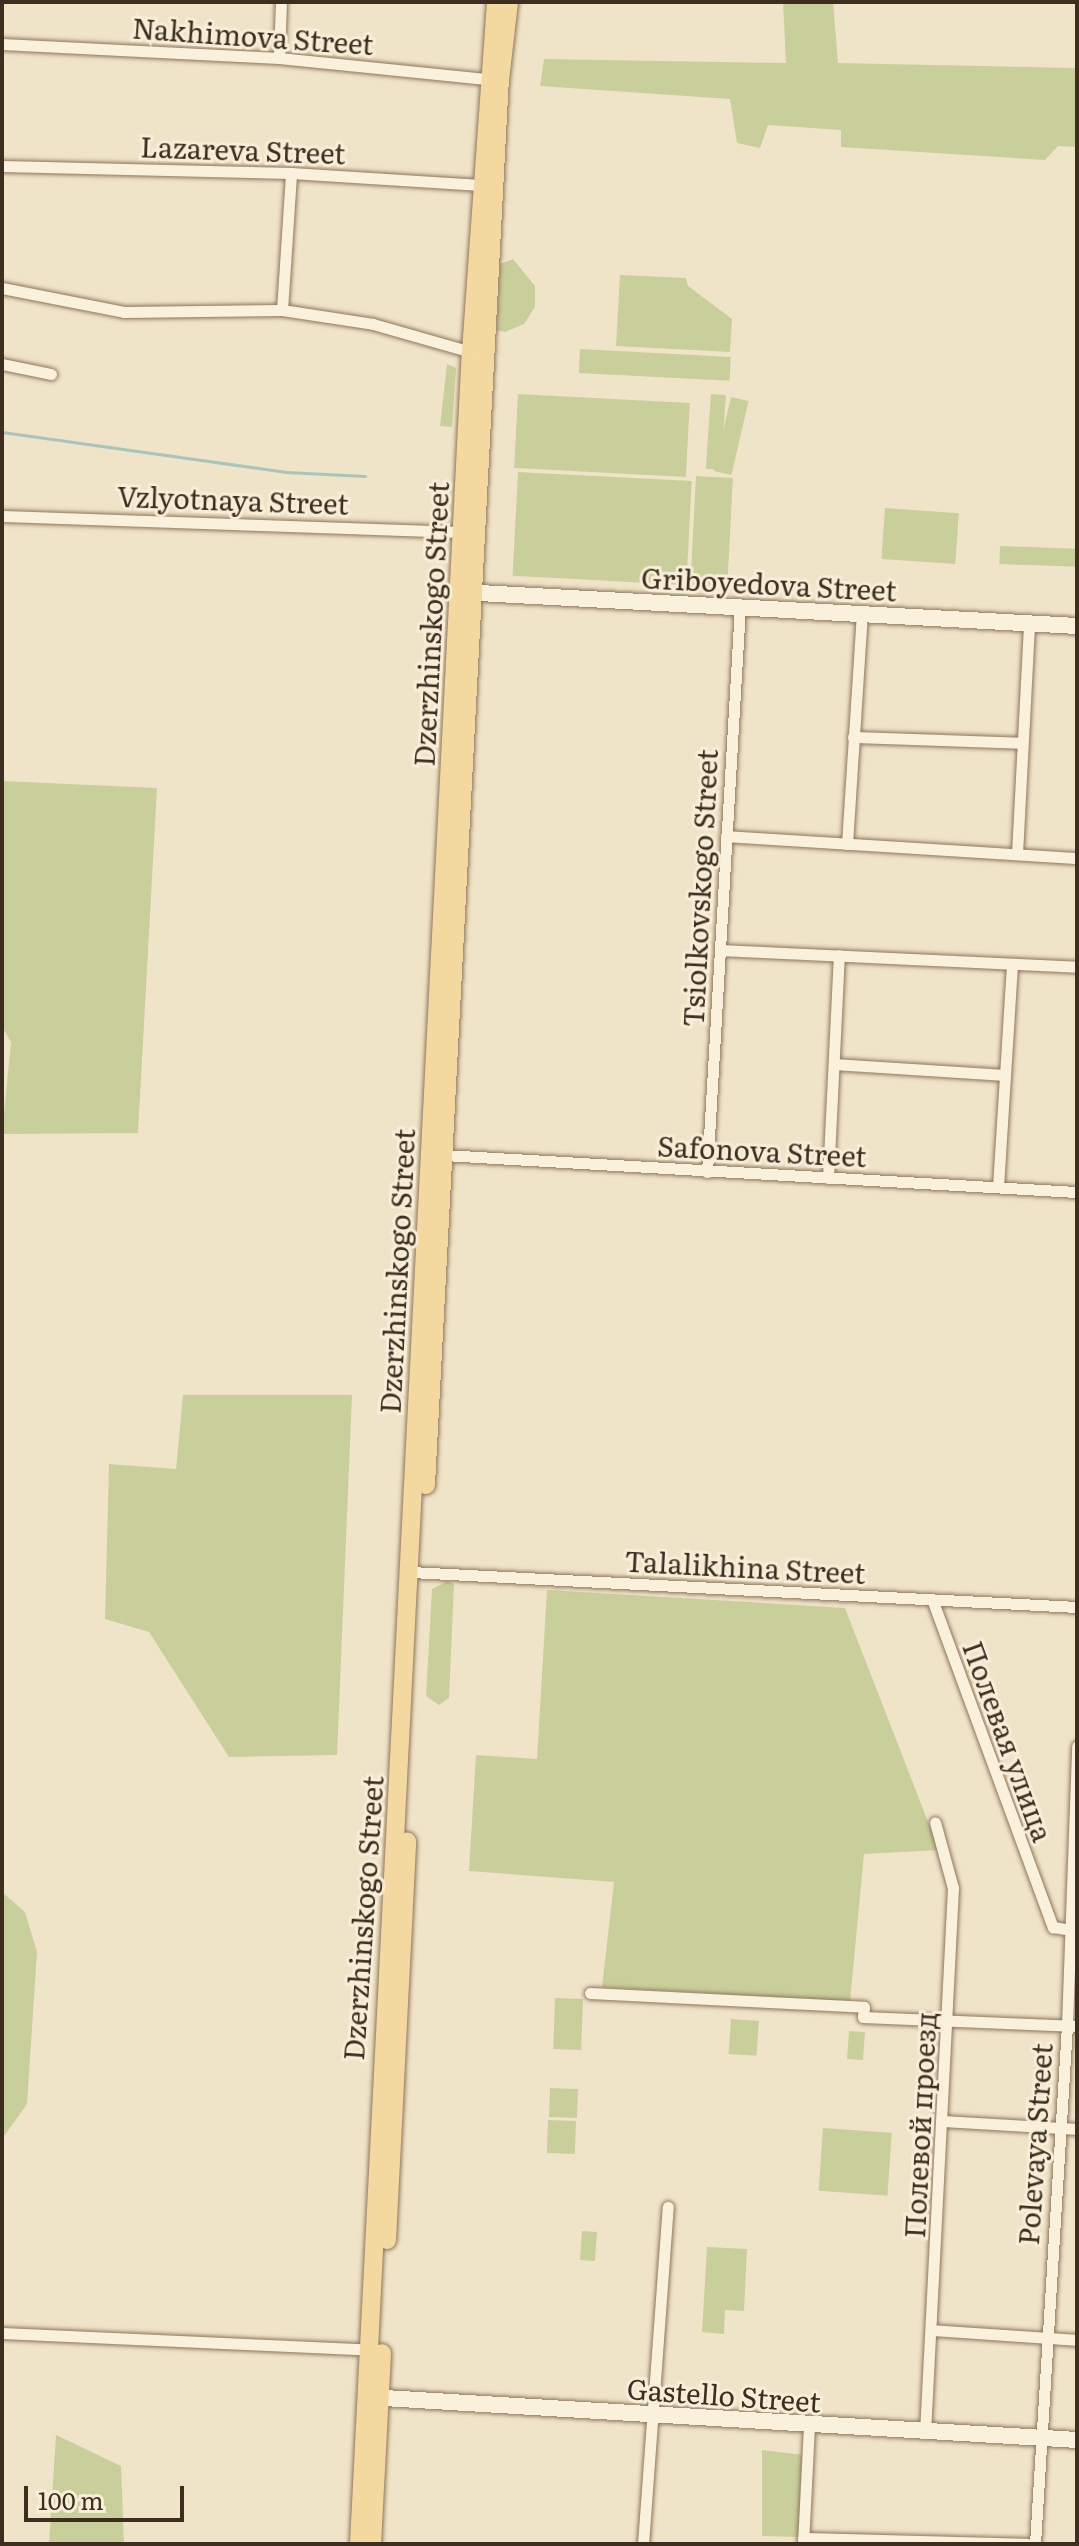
<!DOCTYPE html>
<meta charset="utf-8">
<style>
body{margin:0}
#map{position:relative;width:1079px;height:2546px;overflow:hidden;background:#f0e4c8;font-family:Literata,serif}
div>[style]{position:absolute}
[style*='--x']{left:calc(var(--x)*1px);top:calc(var(--y)*1px);width:calc(var(--w)*1px);rotate:calc(var(--a)*1deg)}
.green>*{inset:0;background:#c9cf9b;transform-origin:0 0}
.stream>*{height:3px;margin:-1.5px;padding:0 1.5px;transform-origin:1.5px;border-radius:1.5px;background:#a9c4bc}
.roads{filter:drop-shadow(0 0 2px #8d765c) drop-shadow(0 0 2px #8d765c)}
.street>*{height:11px;margin:-5.5px;padding:0 5.5px;transform-origin:5.5px;border-radius:5.5px;background:#faf1dc}
.secondary>*{height:16px;margin:-8px;padding:0 8px;transform-origin:8px;border-radius:8px;background:#faf1dc}
.primary>*{height:18px;margin:-9px;padding:0 9px;transform-origin:9px;border-radius:9px;background:#f3d9a0}
span{translate:-50% -50%;white-space:nowrap;text-align:center;line-height:1.15;-webkit-text-stroke:6px #f7eed8;paint-order:stroke}
.street-label{font-size:28px;color:#3d2e20}
.frame{position:absolute;inset:0;border:4px solid #3d2e20;pointer-events:none}
.scale{position:absolute;left:24px;top:2486px;width:160px;height:36px;box-sizing:border-box;border:4px solid #3d2e20;border-top:0;padding-left:10px;font-size:24px;line-height:28px;white-space:nowrap;color:#3d2e20;-webkit-text-stroke:6px #f7eed8;paint-order:stroke}
</style>
<div id="map">
<div class="green">
<i style="clip-path:polygon(783px 2px,833px 2px,838px 63px,1077px 68px,1077px 147px,1058px 146px,1045px 160px,841px 147px,841px 130px,768px 125px,760px 148px,737px 143px,730px 99px,540px 86px,544px 59px,786px 63px)"></i>
<i style="clip-path:polygon(513px 259px,535px 286px,535px 307px,524px 324px,505px 332px,497px 330px,500px 264px)"></i>
<i style="clip-path:polygon(620px 275px,686px 278px,688px 286px,732px 319px,730px 352px,616px 346px)"></i>
<i style="left:580px;top:349px;width:151px;height:24px;rotate:3deg"></i>
<i style="clip-path:polygon(447px 364px,456px 368px,452px 427px,440px 426px)"></i>
<i style="left:518px;top:394px;width:172px;height:74px;rotate:3deg"></i>
<i style="left:711px;top:394px;width:15px;height:75px;rotate:4deg"></i>
<i style="left:731px;top:397px;width:18px;height:76px;rotate:13deg"></i>
<i style="left:518px;top:472px;width:174px;height:104px;rotate:3deg"></i>
<i style="left:696px;top:476px;width:37px;height:109px;rotate:3deg"></i>
<i style="left:885px;top:508px;width:74px;height:51px;rotate:4deg"></i>
<i style="left:1000px;top:546px;width:77px;height:18px;rotate:2deg"></i>
<i style="clip-path:polygon(2px 781px,157px 788px,138px 1133px,2px 1134px,11px 1042px,2px 1027px)"></i>
<i style="clip-path:polygon(183px 1395px,352px 1395px,337px 1755px,229px 1757px,149px 1632px,105px 1619px,109px 1464px,176px 1469px)"></i>
<i style="clip-path:polygon(448px 1581px,454px 1584px,449px 1698px,439px 1705px,426px 1696px,432px 1589px)"></i>
<i style="clip-path:polygon(547px 1590px,845px 1608px,939px 1850px,864px 1854px,850px 2001px,602px 1987px,614px 1882px,469px 1871px,476px 1755px,537px 1759px)"></i>
<i style="clip-path:polygon(2px 1892px,25px 1912px,37px 1952px,27px 2104px,2px 2139px)"></i>
<i style="left:555px;top:1998px;width:28px;height:51px;rotate:2deg"></i>
<i style="left:731px;top:2019px;width:28px;height:35px;rotate:4deg"></i>
<i style="left:849px;top:2031px;width:16px;height:28px;rotate:4deg"></i>
<i style="left:550px;top:2088px;width:28px;height:29px;rotate:2deg"></i>
<i style="left:548px;top:2120px;width:28px;height:33px;rotate:2deg"></i>
<i style="left:823px;top:2128px;width:69px;height:63px;rotate:4deg"></i>
<i style="left:582px;top:2231px;width:15px;height:29px;rotate:4deg"></i>
<i style="clip-path:polygon(707px 2247px,747px 2249px,744px 2311px,725px 2310px,724px 2334px,702px 2332px)"></i>
<i style="clip-path:polygon(56px 2435px,121px 2466px,124px 2544px,49px 2544px)"></i>
<i style="clip-path:polygon(762px 2450px,803px 2455px,799px 2537px,762px 2536px)"></i>
</div>
<div class="stream">
<i style="--x:2;--y:432;--w:287;--a:8"></i>
<i style="--x:286;--y:472;--w:79;--a:2.9"></i>
</div>
<div class="roads">
<div class="street">
<i style="--x:2;--y:44;--w:277;--a:2.9"></i>
<i style="--x:279;--y:58;--w:218;--a:5.8"></i>
<i style="--x:279;--y:58;--w:56;--a:-88"></i>
<i style="--x:2;--y:166;--w:289;--a:1.4"></i>
<i style="--x:291;--y:173;--w:190;--a:3.6"></i>
<i style="--x:2;--y:288;--w:124;--a:11.1"></i>
<i style="--x:124;--y:312;--w:158;--a:-0.7"></i>
<i style="--x:282;--y:310;--w:92;--a:8.7"></i>
<i style="--x:373;--y:324;--w:102;--a:15.9"></i>
<i style="--x:282;--y:310;--w:137;--a:-86.2"></i>
<i style="--x:2;--y:364;--w:50;--a:11.5"></i>
<i style="--x:2;--y:516;--w:460;--a:2"></i>
<i style="--x:853;--y:737;--w:169;--a:2"></i>
<i style="--x:726;--y:836;--w:352;--a:3.6"></i>
<i style="--x:847;--y:844;--w:230;--a:-86.3"></i>
<i style="--x:1017;--y:854;--w:231;--a:-87"></i>
<i style="--x:720;--y:950;--w:357;--a:2.7"></i>
<i style="--x:835;--y:1064;--w:169;--a:3.7"></i>
<i style="--x:444;--y:1155;--w:634;--a:3.35"></i>
<i style="--x:707;--y:1172;--w:566;--a:-86.66"></i>
<i style="--x:828;--y:1178;--w:223;--a:-87.2"></i>
<i style="--x:998;--y:1187;--w:223;--a:-86.4"></i>
<i style="--x:411;--y:1572;--w:667;--a:3.01"></i>
<i style="--x:932;--y:1599;--w:350;--a:69.8"></i>
<i style="--x:1053;--y:1927;--w:18;--a:9"></i>
<i style="--x:590;--y:1993;--w:274;--a:2.9"></i>
<i style="--x:864;--y:2007;--w:10;--a:96"></i>
<i style="--x:863;--y:2017;--w:214;--a:2.4"></i>
<i style="--x:944;--y:2121;--w:133;--a:3.4"></i>
<i style="--x:931;--y:2330;--w:146;--a:3.9"></i>
<i style="--x:2;--y:2333;--w:371;--a:2.6"></i>
<i style="--x:925;--y:2433;--w:546;--a:-87.06"></i>
<i style="--x:953;--y:1888;--w:68;--a:-105.3"></i>
<i style="--x:803;--y:2538;--w:224;--a:1.5"></i>
<i style="--x:643;--y:2544;--w:338;--a:-85.8"></i>
<i style="--x:803;--y:2544;--w:117;--a:-87.1"></i>
<i style="--x:1035;--y:2544;--w:520;--a:-86.47"></i>
<i style="--x:1067;--y:2025;--w:279;--a:-87.9"></i>
</div>
<div class="secondary">
<i style="--x:461;--y:592;--w:617;--a:3.16"></i>
<i style="--x:368;--y:2397;--w:710;--a:3.47"></i>
</div>
<div class="primary">
<i style="--x:426;--y:1485;--w:1407;--a:-86.99"></i>
<i style="--x:500;--y:80;--w:79;--a:-83.4"></i>
<i style="--x:387;--y:2240;--w:399;--a:-87.1"></i>
<i style="--x:359;--y:2544;--w:2195;--a:-87.08"></i>
<i style="--x:471;--y:352;--w:351;--a:-85.9"></i>
<i style="--x:372;--y:2544;--w:191;--a:-87"></i>
</div>
</div>
<div class="street-label">
<span style="left:253px;top:35px;rotate:4deg">Nakhimova Street</span>
<span style="left:243px;top:149px;rotate:2deg">Lazareva Street</span>
<span style="left:233px;top:499px;rotate:2deg">Vzlyotnaya Street</span>
<span style="left:769px;top:583px;rotate:3deg">Griboyedova Street</span>
<span style="left:430px;top:624px;rotate:-87deg">Dzerzhinskogo Street</span>
<span style="left:699px;top:888px;rotate:-87deg">Tsiolkovskogo Street</span>
<span style="left:762px;top:1150px;rotate:3deg">Safonova Street</span>
<span style="left:396px;top:1271px;rotate:-87deg">Dzerzhinskogo Street</span>
<span style="left:745px;top:1566px;rotate:3deg">Talalikhina Street</span>
<span style="left:1009px;top:1741px;rotate:70deg">Полевая улица</span>
<span style="left:362px;top:1918px;rotate:-86deg">Dzerzhinskogo Street</span>
<span style="left:919px;top:2125px;rotate:-87deg">Полевой проезд</span>
<span style="left:1034px;top:2144px;rotate:-86deg">Polevaya Street</span>
<span style="left:724px;top:2394px;rotate:4deg">Gastello Street</span>
</div>
<div class="frame"></div>
<div class="scale">100 m</div>
</div>
